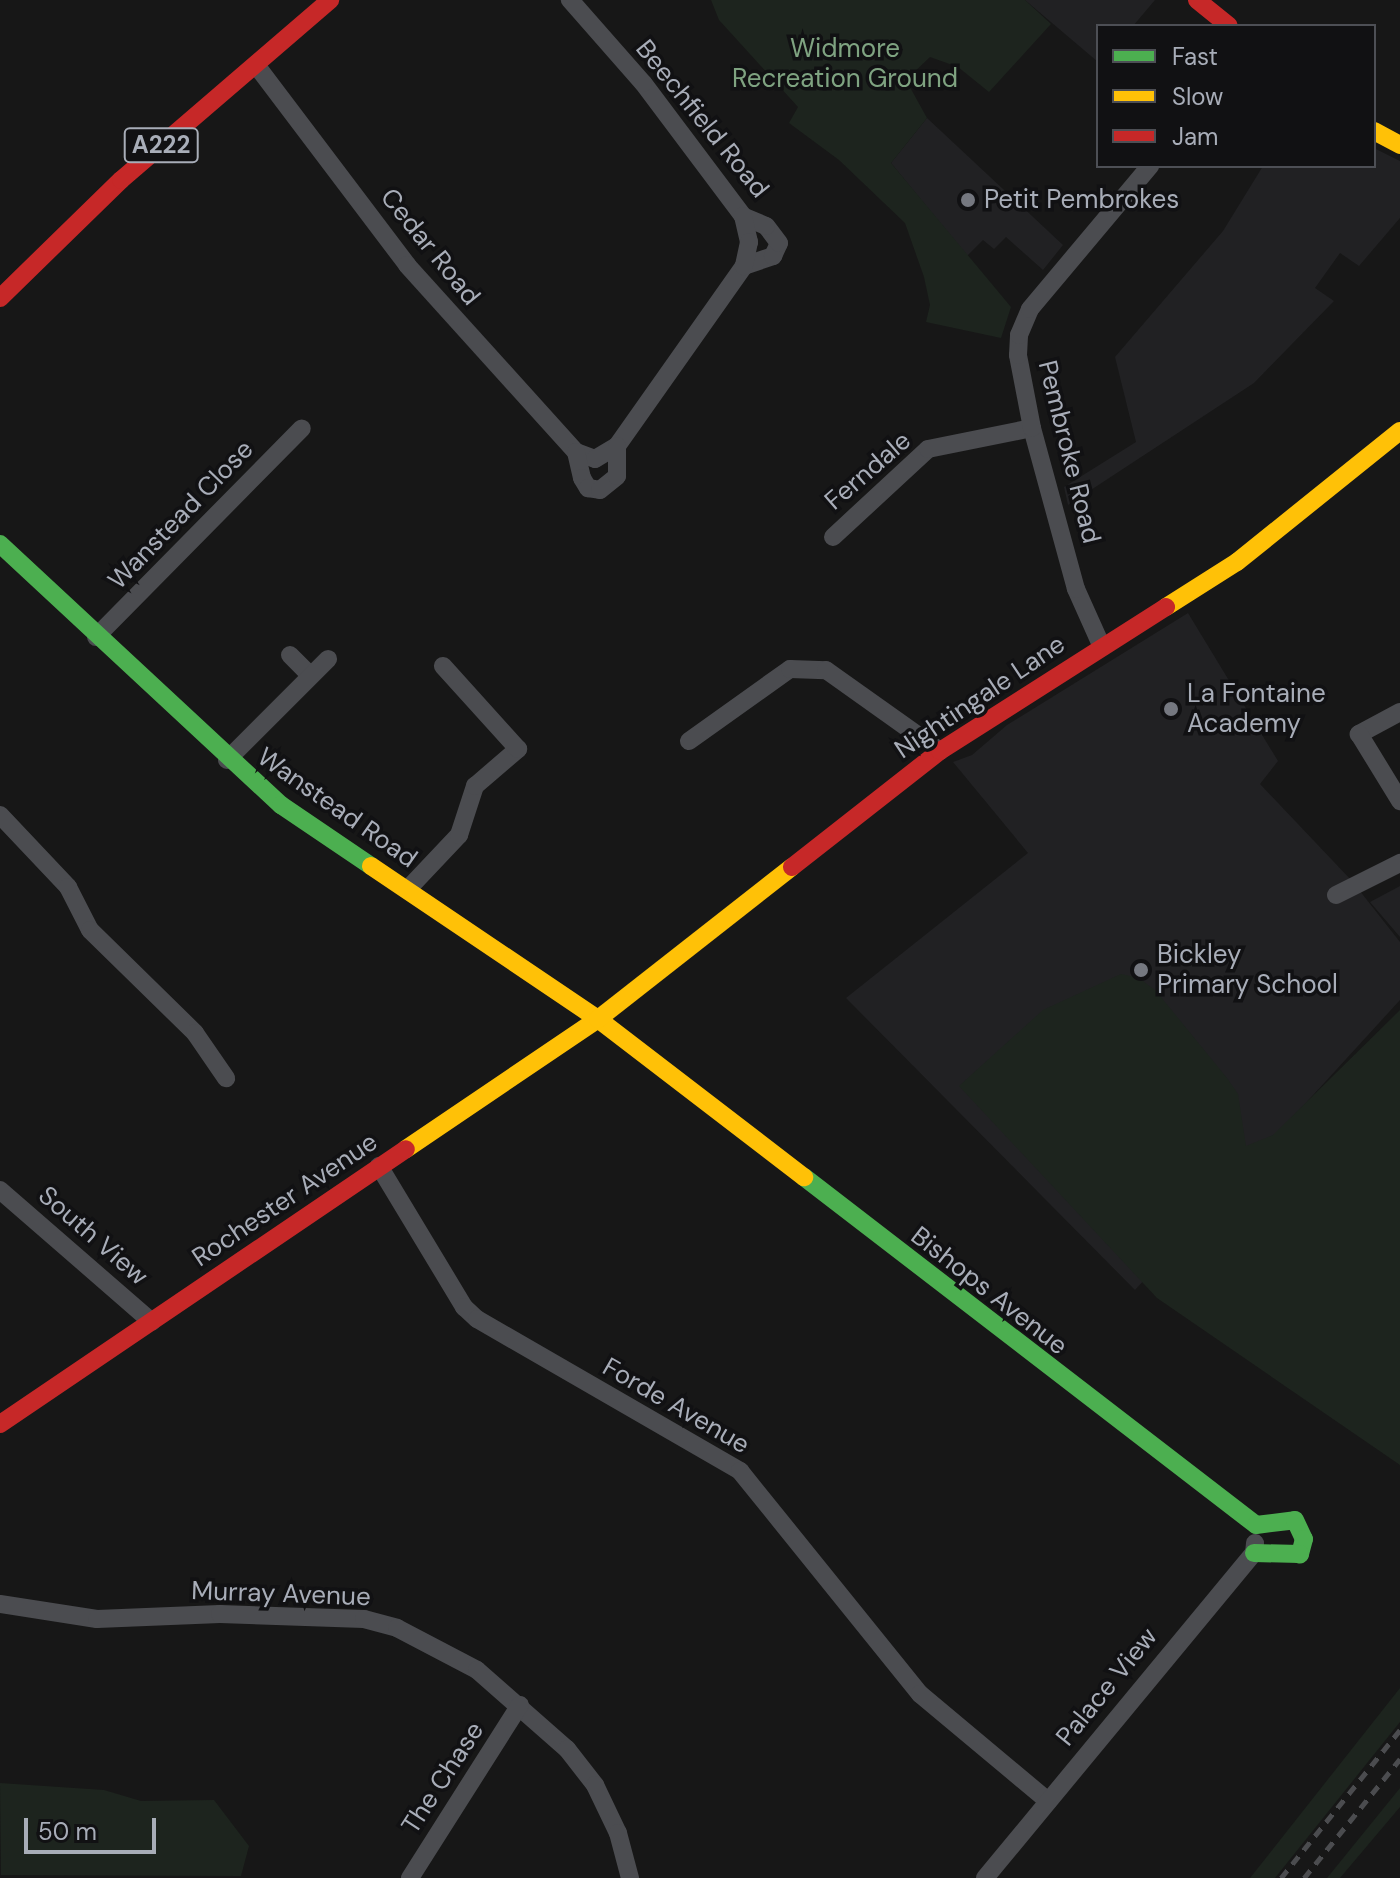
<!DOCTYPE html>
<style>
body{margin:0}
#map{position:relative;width:1400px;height:1878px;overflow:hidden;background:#171717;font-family:"DM Sans",sans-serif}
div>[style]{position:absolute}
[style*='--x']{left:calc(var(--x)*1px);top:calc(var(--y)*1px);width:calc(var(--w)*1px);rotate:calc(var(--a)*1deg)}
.built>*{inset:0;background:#212123}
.green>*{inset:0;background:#1d241e}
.street>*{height:18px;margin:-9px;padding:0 9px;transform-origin:9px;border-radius:9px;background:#4b4c50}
.fast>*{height:18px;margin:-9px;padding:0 9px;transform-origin:9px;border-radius:9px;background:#4caf50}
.slow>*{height:18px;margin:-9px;padding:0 9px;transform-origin:9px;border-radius:9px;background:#ffc107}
.jam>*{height:18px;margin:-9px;padding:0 9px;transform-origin:9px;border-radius:9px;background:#c62828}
.rail>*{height:5px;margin-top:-2.5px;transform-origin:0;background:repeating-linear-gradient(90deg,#4b4c4f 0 10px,transparent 0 18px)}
.dots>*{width:22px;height:22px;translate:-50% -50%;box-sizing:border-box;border:4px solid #111113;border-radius:50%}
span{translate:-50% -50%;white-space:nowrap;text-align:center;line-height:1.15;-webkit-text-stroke:7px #111113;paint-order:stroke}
.shield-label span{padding:2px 6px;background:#111113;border:2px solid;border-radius:6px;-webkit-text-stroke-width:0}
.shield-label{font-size:24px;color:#a8adb8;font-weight:700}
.park-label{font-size:26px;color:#7fa381}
.street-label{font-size:26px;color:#a8adb8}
.poi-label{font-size:26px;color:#a8adb8}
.left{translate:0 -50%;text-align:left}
.legend{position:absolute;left:1096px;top:24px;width:280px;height:144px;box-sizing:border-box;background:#111113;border:2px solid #4d4f55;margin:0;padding:10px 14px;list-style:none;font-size:24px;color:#a8adb8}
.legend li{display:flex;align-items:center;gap:16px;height:40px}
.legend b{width:40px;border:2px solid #4d4f55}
.scale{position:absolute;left:24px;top:1818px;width:132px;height:36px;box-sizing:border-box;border:4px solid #a8adb8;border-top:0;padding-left:10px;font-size:24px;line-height:28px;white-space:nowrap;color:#a8adb8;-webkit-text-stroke:6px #111113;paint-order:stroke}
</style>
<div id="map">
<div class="built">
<i style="clip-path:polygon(1025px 0,1155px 0,1133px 26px,1098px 26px,1098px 62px)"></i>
<i style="clip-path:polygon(927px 118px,1063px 245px,1043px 270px,1006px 237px,994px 249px,983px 240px,967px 256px,891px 163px)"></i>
<i style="clip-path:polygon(1374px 148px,1400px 161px,1400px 218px,1359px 266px,1340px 253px,1315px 288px,1334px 301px,1254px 383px,1068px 505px,1064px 487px,1136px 442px,1115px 357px,1223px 231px,1263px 166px,1374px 166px)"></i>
<i style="clip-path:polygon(1188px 613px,1278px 761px,1260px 784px,1352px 881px,1400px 942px,1400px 1000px,1135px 1290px,846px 998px,1028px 853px,953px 762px,972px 755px,1007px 725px)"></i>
<i style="clip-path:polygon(1400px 886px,1400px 937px,1370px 902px)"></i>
</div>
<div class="green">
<i style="clip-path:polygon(711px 0,1025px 0,1051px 24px,989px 92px,958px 67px,930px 57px,906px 80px,927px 118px,891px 163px,1011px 307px,1001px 338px,926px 322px,930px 305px,924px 277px,905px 223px,839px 160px,789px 123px,798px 107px,719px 20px)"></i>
<i style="clip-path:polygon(1121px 974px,1139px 978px,1156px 991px,1227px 1078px,1238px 1094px,1246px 1146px,1273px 1135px,1400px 1010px,1400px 1465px,1157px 1298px,959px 1086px,1043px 1010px)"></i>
<i style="clip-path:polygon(1400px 1688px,1400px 1722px,1275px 1878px,1250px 1878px)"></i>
<i style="clip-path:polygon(0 1783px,104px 1790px,141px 1801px,214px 1800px,249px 1846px,241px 1876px,1px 1875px)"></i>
<i style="clip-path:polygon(1400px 1788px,1400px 1807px,1340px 1878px,1327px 1878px)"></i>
</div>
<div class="street">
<i style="--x:256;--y:65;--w:251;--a:52.9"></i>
<i style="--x:407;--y:265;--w:252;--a:47.9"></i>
<i style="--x:576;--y:452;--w:20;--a:20"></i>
<i style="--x:595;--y:459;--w:26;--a:-31"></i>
<i style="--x:617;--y:446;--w:220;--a:-54.8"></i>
<i style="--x:744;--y:266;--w:31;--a:-19"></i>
<i style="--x:773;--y:256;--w:14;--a:-65"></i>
<i style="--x:779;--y:243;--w:21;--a:-127"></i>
<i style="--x:766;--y:226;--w:25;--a:-157"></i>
<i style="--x:743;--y:216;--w:166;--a:-126.9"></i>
<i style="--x:643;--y:83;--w:111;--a:-131.3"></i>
<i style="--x:743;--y:216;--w:27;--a:77"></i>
<i style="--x:749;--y:242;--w:25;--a:102"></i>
<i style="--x:576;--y:452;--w:27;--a:77"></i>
<i style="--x:582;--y:478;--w:12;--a:59"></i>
<i style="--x:588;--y:488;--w:12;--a:9"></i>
<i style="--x:600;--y:490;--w:22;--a:-39"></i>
<i style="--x:617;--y:476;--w:30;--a:-90"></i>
<i style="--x:833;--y:537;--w:129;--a:-42.8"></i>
<i style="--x:928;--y:449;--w:106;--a:-11.4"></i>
<i style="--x:96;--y:637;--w:293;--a:-45.4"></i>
<i style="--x:1102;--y:647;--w:64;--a:-114.1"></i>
<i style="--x:1076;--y:589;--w:167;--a:-105.3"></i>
<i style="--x:1032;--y:428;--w:74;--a:-100.9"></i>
<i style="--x:1018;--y:355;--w:20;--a:-87"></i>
<i style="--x:1019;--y:335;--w:28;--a:-67"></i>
<i style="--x:1030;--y:309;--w:187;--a:-50"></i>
<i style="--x:290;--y:655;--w:28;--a:45"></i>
<i style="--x:1400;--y:712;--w:47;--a:151.8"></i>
<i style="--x:1359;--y:734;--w:79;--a:58.5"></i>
<i style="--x:689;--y:741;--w:124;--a:-35.5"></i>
<i style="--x:790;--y:669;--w:36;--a:2"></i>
<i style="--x:826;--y:670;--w:140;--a:35.4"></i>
<i style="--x:227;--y:760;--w:143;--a:-45"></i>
<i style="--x:0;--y:815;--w:99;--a:46.6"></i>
<i style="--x:68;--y:887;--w:48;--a:62.9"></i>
<i style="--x:90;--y:930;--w:147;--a:44.4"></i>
<i style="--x:195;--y:1033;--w:55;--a:55.4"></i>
<i style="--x:407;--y:890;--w:76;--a:-46.6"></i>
<i style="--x:459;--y:835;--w:52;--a:-71.9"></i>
<i style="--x:475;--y:786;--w:57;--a:-40.7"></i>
<i style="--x:518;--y:749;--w:112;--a:-132.1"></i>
<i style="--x:1336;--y:895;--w:72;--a:-26.6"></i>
<i style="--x:379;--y:1166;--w:165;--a:58.9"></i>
<i style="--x:464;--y:1307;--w:18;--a:43"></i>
<i style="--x:477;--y:1319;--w:304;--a:30"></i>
<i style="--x:740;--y:1471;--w:287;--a:51.1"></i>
<i style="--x:920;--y:1694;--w:167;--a:39.9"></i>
<i style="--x:0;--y:1190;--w:201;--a:41"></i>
<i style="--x:0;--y:1604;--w:98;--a:8.8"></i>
<i style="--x:97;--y:1619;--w:123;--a:-2.3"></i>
<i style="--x:220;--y:1614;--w:144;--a:2"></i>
<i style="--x:364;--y:1619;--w:34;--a:15"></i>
<i style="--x:397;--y:1628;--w:90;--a:27.7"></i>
<i style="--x:477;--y:1670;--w:120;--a:41.3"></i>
<i style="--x:567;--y:1749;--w:46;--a:52.1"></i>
<i style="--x:595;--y:1785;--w:53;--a:64.4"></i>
<i style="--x:618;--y:1833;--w:47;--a:75.1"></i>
<i style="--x:410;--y:1878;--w:205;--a:-57.6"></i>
<i style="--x:985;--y:1878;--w:422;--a:-50.4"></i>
<i style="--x:1254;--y:1553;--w:10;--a:-84"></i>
</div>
<div class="fast">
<i style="--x:0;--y:544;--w:384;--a:42.9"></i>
<i style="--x:281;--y:805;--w:109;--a:34.1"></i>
<i style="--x:804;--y:1177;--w:570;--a:37.59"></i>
<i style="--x:1256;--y:1525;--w:39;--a:-7"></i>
<i style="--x:1295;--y:1520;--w:21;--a:65"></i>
<i style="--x:1304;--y:1539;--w:16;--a:105"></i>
<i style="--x:1300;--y:1554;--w:46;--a:-178.8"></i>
</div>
<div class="slow">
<i style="--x:1374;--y:131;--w:30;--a:28"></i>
<i style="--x:1166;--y:607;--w:84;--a:-32.4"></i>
<i style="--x:1237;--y:562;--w:209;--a:-38.8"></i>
<i style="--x:371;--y:866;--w:274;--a:34"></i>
<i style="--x:598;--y:1019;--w:260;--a:37.5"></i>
<i style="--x:406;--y:1149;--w:232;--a:-34.1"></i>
<i style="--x:598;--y:1019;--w:246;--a:-38.1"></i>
</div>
<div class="jam">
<i style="--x:1197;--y:0;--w:41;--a:39.1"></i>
<i style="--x:0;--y:298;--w:169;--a:-44.3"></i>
<i style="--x:121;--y:180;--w:276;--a:-40.7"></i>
<i style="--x:792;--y:867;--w:188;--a:-38.1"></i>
<i style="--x:940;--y:751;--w:268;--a:-32.5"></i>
<i style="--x:0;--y:1424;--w:490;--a:-34.1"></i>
</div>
<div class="rail">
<i style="--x:1281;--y:1878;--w:190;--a:-51.2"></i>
<i style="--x:1304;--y:1878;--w:153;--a:-51.1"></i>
</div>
<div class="dots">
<i style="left:968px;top:200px;background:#757880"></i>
<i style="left:1171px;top:709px;background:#757880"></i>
<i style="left:1141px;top:970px;background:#757880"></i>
</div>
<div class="shield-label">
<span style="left:161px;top:145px">A222</span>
</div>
<div class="park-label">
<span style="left:845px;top:64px">Widmore<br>Recreation Ground</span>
</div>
<div class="street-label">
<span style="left:702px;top:119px;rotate:51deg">Beechfield Road</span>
<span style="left:430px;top:247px;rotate:51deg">Cedar Road</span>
<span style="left:1069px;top:452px;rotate:76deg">Pembroke Road</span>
<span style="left:868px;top:471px;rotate:-41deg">Ferndale</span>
<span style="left:181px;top:515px;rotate:-46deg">Wanstead Close</span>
<span style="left:980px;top:697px;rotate:-34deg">Nightingale Lane</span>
<span style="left:337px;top:808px;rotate:35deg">Wanstead Road</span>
<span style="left:285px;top:1200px;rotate:-34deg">Rochester Avenue</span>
<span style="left:93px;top:1236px;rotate:41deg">South View</span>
<span style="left:989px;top:1291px;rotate:38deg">Bishops Avenue</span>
<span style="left:676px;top:1406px;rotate:30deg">Forde Avenue</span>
<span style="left:281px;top:1594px;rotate:2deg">Murray Avenue</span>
<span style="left:1107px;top:1687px;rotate:-51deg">Palace View</span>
<span style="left:443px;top:1778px;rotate:-57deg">The Chase</span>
</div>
<div class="poi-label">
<span class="left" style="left:984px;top:200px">Petit Pembrokes</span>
<span class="left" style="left:1187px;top:709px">La Fontaine<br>Academy</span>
<span class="left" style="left:1157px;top:970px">Bickley<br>Primary School</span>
</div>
<ul class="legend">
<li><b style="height:10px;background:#4caf50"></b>Fast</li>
<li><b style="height:10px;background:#ffc107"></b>Slow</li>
<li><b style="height:10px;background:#c62828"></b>Jam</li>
</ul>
<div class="scale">50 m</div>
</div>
